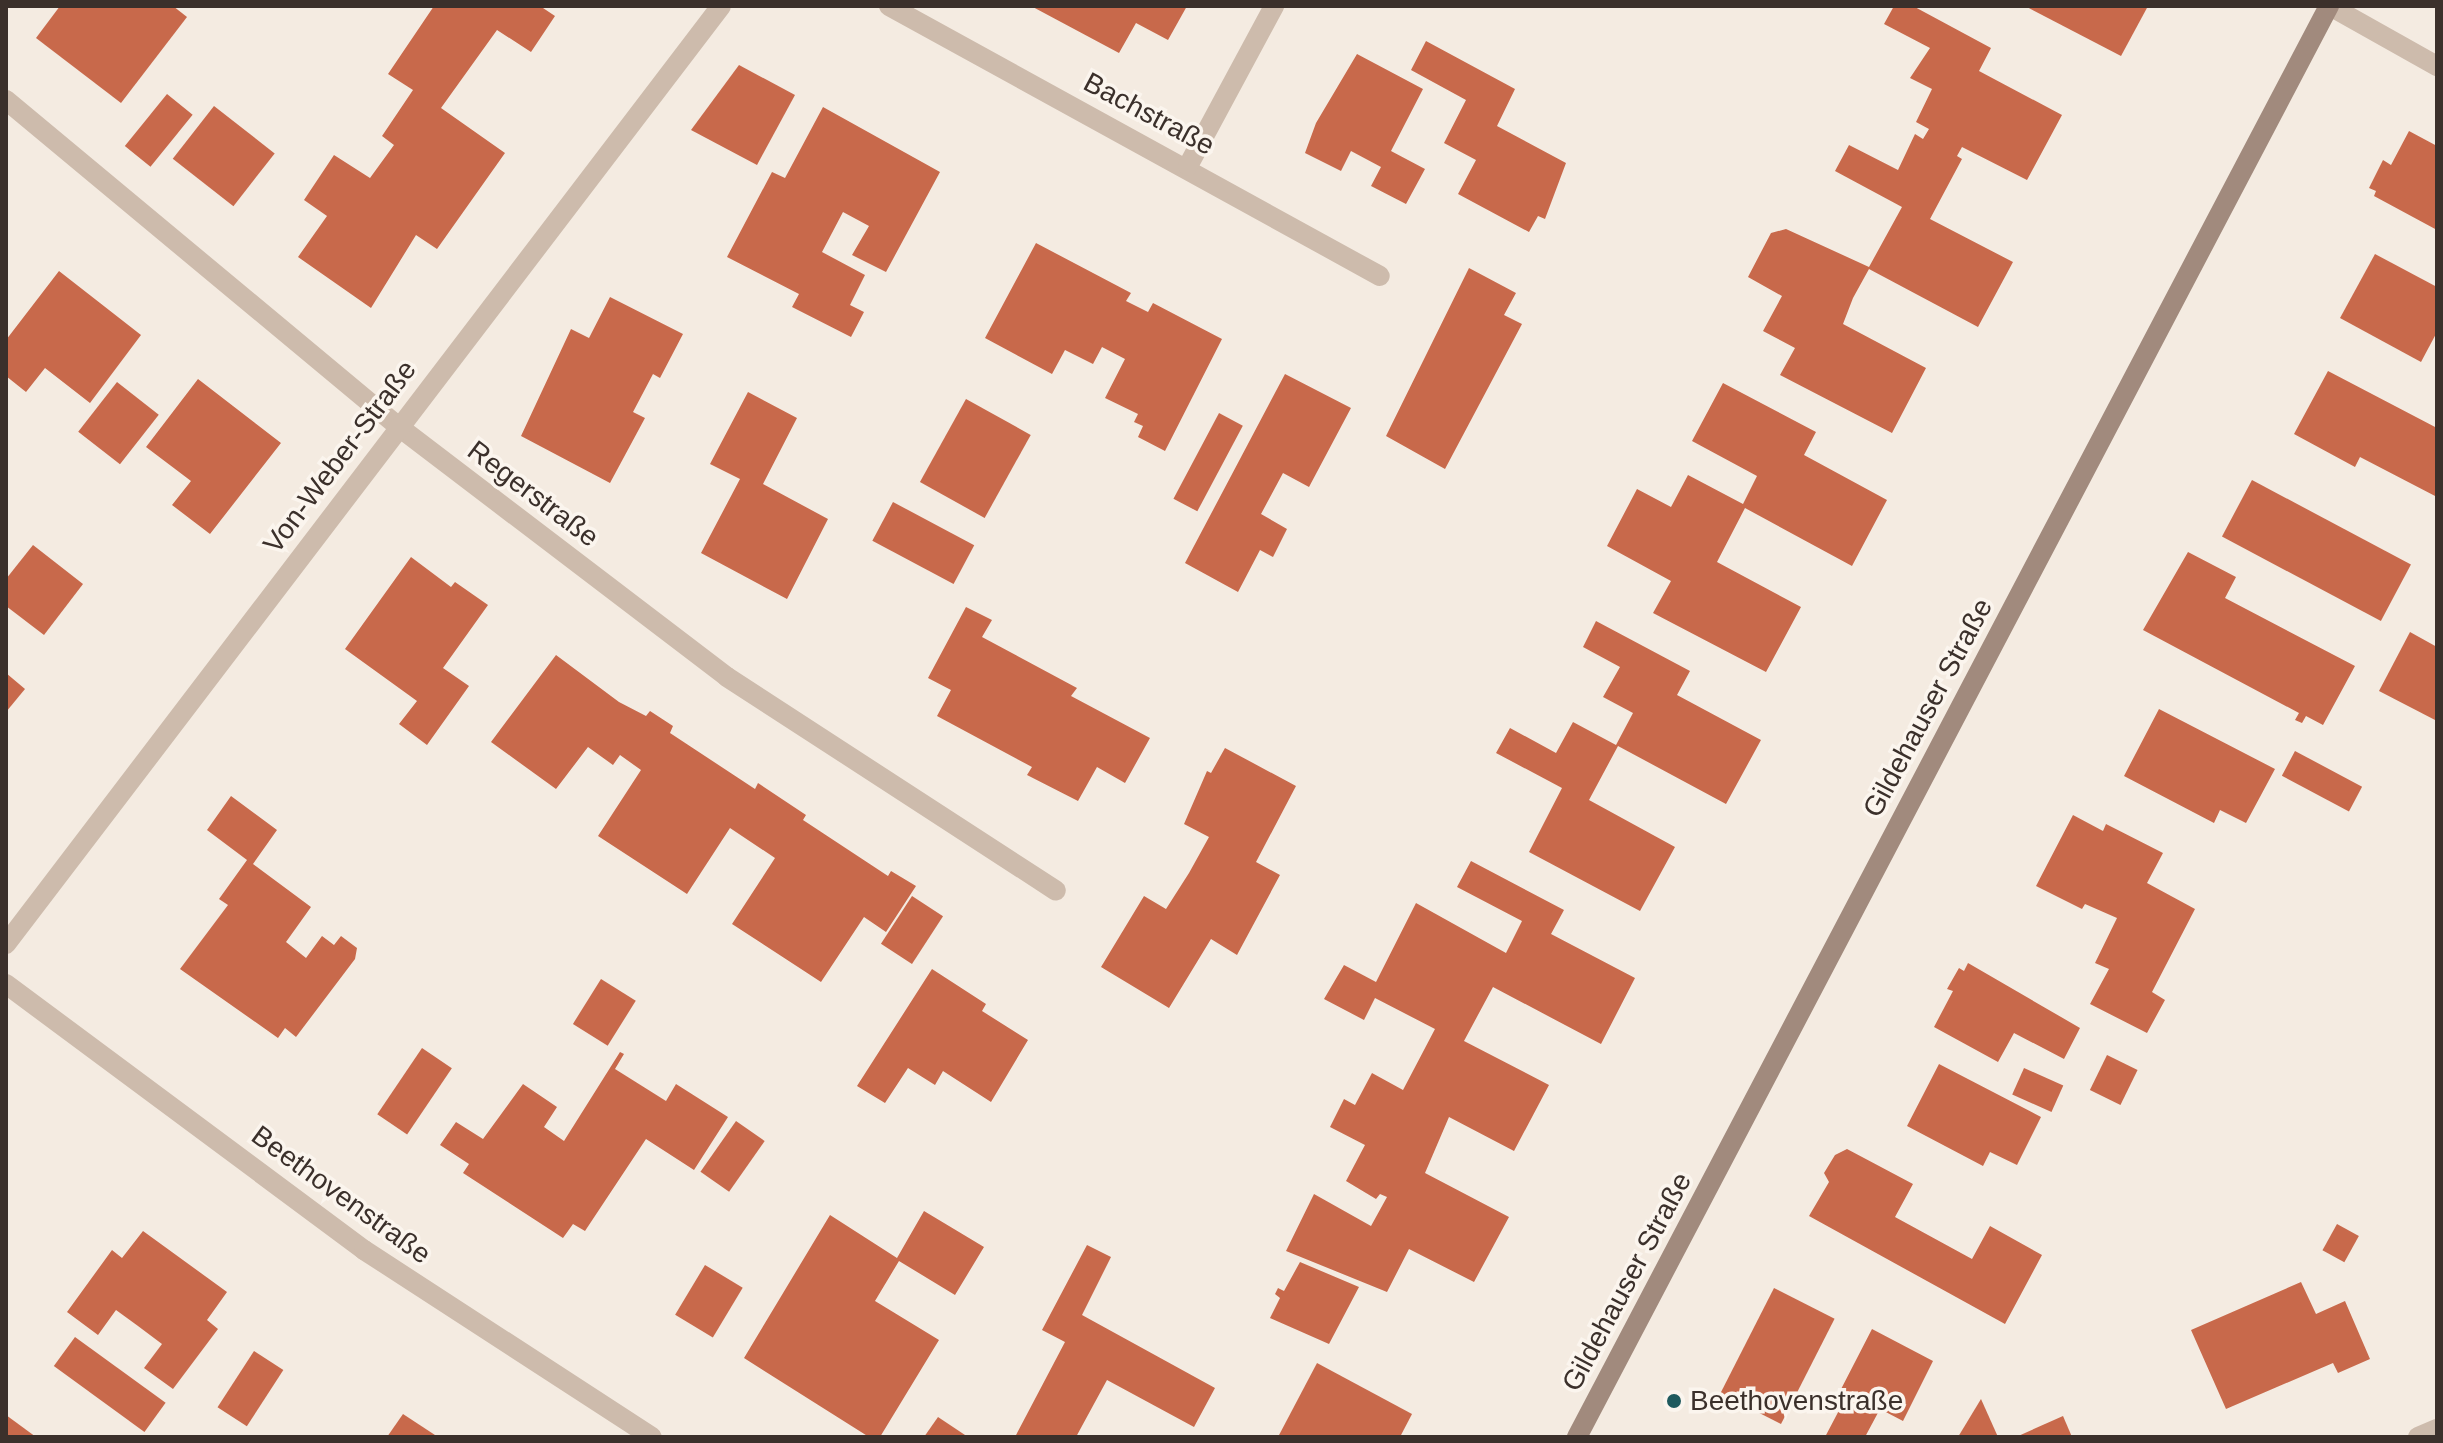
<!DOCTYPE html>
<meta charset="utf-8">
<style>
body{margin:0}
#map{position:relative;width:2443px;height:1443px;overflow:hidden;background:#f4ebe1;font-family:Arial,sans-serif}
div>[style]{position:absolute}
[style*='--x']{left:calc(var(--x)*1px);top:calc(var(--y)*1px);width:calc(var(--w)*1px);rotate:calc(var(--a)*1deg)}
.building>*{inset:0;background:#c8694b;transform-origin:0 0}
.street>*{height:20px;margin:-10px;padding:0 10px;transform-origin:10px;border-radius:10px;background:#cdbbac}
.secondary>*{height:20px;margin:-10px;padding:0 10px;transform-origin:10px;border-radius:10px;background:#a18a7d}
.dots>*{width:22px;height:22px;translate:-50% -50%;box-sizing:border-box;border:4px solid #fbf5ee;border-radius:50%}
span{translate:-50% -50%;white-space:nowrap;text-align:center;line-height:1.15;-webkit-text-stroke:7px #fbf5ee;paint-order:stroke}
.street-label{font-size:28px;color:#3b302b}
.poi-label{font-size:28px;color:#3b302b}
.left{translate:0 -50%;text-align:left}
.frame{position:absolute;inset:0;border:8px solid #3b302b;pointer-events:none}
</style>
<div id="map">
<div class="building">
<i style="clip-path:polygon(60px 6px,173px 6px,187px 17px,121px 103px,36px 38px)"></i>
<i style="clip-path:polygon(434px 6px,540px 6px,555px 16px,531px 52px,497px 30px,441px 108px,505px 153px,437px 249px,416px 235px,371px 308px,298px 257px,327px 216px,304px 200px,334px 155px,370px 178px,394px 145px,382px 136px,413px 90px,388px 74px)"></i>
<i style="clip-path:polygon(1031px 6px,1187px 6px,1168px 40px,1136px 23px,1119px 53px)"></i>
<i style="clip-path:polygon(1894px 6px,1913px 6px,1991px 48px,1979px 71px,2062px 115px,2027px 180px,1962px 147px,1957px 156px,1962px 159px,1930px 219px,2013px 262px,1978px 327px,1869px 269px,1853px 298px,1843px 324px,1926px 368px,1892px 433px,1780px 375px,1795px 348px,1763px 331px,1782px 296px,1748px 277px,1771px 233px,1786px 229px,1869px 267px,1902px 207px,1835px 171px,1849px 145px,1898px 170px,1915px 134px,1923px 139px,1929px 129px,1916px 122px,1932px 89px,1910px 78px,1930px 48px,1884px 24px)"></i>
<i style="clip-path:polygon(2025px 6px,2148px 6px,2121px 56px)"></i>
<i style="clip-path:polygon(1426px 41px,1515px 89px,1497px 126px,1566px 163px,1545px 219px,1538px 216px,1529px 232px,1458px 194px,1476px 160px,1444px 143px,1466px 100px,1411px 70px)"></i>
<i style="clip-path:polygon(1357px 54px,1423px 89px,1391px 151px,1425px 169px,1406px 204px,1371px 186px,1381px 167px,1351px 151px,1341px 171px,1305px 153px,1316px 123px)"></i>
<i style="clip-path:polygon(739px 65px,795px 95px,757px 165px,691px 130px)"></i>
<i style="left:167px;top:94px;width:33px;height:67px;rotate:39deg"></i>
<i style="left:214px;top:106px;width:77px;height:67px;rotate:38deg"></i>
<i style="clip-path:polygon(823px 107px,940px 172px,886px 272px,852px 255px,869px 226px,843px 212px,822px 252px,865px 275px,850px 305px,864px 312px,851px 337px,792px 307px,799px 294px,727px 257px,772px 172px,785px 178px)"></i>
<i style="clip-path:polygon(2409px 131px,2437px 146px,2437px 230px,2374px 196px,2376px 191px,2369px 188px,2383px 160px,2391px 165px)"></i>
<i style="clip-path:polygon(1036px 243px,1131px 293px,1126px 301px,1148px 312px,1153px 303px,1222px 339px,1165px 451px,1138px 437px,1143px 426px,1134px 422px,1138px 414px,1105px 398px,1125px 359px,1102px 347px,1093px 364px,1065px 350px,1052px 374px,985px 338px)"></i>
<i style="clip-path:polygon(2375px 254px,2437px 287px,2437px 332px,2421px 362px,2340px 318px)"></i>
<i style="clip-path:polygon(1469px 268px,1516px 293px,1504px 315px,1522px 324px,1445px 469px,1386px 436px)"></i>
<i style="clip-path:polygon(59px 271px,141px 335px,90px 403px,45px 368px,26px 392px,6px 376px,6px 340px)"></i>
<i style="clip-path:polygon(610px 297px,683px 334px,660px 378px,653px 374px,633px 412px,645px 418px,610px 483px,521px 436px,571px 329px,589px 338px)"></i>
<i style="clip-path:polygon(2328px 371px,2437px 428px,2437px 497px,2360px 457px,2355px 467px,2294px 434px)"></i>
<i style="clip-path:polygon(1285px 374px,1351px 408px,1309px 487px,1283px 473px,1261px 514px,1287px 529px,1273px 557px,1260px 550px,1238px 592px,1185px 563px)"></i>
<i style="clip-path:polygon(198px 379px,281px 443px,210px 534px,172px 505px,191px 481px,146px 447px)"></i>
<i style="left:117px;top:382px;width:53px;height:63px;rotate:38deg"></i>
<i style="clip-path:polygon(1723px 383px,1816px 432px,1804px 455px,1887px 500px,1852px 566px,1745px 508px,1717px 562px,1801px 607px,1766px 672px,1653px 613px,1671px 581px,1607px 546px,1637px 489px,1671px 507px,1688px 475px,1743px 504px,1757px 476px,1692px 441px)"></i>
<i style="clip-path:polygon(748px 392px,797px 418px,763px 484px,828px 519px,787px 599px,701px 553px,740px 479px,710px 464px)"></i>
<i style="left:966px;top:399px;width:74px;height:95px;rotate:29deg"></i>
<i style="left:1219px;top:413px;width:27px;height:97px;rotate:28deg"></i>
<i style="left:2252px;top:480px;width:180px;height:64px;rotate:28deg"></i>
<i style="left:893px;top:502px;width:92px;height:44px;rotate:28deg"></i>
<i style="clip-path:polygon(33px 545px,83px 584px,44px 635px,6px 606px,6px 579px)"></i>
<i style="clip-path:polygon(2188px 552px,2236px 577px,2225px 598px,2355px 666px,2323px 725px,2306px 716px,2302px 723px,2295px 720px,2299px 713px,2143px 630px)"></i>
<i style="clip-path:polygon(411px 557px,451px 587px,455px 582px,488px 605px,443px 668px,469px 686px,427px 745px,399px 724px,417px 701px,345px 649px)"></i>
<i style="clip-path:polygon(966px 607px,992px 620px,982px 637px,1077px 688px,1071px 696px,1150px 738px,1125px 783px,1097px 767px,1078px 801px,1027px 775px,1032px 767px,937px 716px,951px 690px,928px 678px)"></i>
<i style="clip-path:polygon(1596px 621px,1690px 671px,1677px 695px,1761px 740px,1726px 804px,1618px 746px,1589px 800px,1675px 847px,1640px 911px,1529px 852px,1562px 788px,1496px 753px,1510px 728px,1556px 753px,1573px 722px,1616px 745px,1633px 713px,1603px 697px,1620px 667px,1583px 647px)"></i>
<i style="clip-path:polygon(2410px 632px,2437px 647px,2437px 721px,2379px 691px)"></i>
<i style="clip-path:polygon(556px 655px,619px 702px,646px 716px,650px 711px,673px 726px,670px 733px,755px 789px,758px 783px,806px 815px,803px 820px,888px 876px,891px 871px,916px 886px,886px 932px,864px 917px,821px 982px,732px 924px,775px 858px,730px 828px,687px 894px,598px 836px,641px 770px,620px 755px,613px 765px,588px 747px,556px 789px,491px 742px)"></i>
<i style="clip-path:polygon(6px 673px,25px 689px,6px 712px)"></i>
<i style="clip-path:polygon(2159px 709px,2275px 769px,2246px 823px,2220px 810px,2214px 823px,2124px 776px)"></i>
<i style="clip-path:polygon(1225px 748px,1296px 786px,1256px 862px,1280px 875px,1237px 955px,1211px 939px,1169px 1008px,1101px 967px,1144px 896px,1166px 909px,1189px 873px,1209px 837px,1184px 824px,1207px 771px,1211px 773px)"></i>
<i style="left:2295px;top:751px;width:76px;height:28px;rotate:28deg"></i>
<i style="clip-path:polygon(231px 796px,277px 830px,253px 864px,311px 907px,286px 942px,306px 958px,322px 936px,334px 945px,341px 936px,357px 948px,355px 959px,296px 1037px,285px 1028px,278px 1038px,180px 969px,228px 905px,219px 899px,247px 860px,207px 830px)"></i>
<i style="clip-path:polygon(2073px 815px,2103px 831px,2106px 824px,2163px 853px,2147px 883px,2195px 909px,2152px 992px,2165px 1000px,2147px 1033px,2090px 1004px,2109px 969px,2095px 963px,2117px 918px,2085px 904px,2082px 909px,2036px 886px)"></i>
<i style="clip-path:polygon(1471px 861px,1564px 910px,1551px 934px,1635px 978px,1601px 1044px,1493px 987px,1464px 1041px,1549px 1085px,1514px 1151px,1449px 1117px,1425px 1173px,1509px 1217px,1474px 1282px,1409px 1249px,1387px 1292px,1286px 1251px,1314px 1194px,1371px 1226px,1387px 1197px,1380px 1194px,1376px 1199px,1346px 1181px,1365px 1145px,1330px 1127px,1344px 1099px,1355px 1105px,1372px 1073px,1403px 1090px,1435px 1029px,1375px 998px,1364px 1020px,1324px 999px,1344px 965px,1376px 982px,1416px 903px,1506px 953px,1522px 921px,1457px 887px)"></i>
<i style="left:912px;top:896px;width:37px;height:57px;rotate:33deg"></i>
<i style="clip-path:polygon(1968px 963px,2080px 1028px,2064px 1059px,2014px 1033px,1998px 1062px,1934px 1027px,1953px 991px,1947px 989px,1959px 968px,1964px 971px)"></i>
<i style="clip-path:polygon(932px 969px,986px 1004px,982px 1011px,1028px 1040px,991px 1102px,943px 1071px,935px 1085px,908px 1068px,885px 1103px,857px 1086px)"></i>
<i style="left:601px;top:979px;width:41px;height:53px;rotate:32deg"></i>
<i style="left:422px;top:1048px;width:36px;height:80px;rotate:34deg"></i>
<i style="clip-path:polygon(620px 1052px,624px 1054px,615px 1069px,666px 1101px,676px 1084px,728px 1117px,694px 1170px,646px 1139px,585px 1231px,573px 1224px,563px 1238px,463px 1173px,469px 1164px,440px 1145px,456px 1122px,483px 1139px,523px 1084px,557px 1107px,544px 1127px,564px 1141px)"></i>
<i style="left:2107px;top:1055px;width:34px;height:39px;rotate:26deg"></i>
<i style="clip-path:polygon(1939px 1064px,2041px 1117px,2017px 1165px,1990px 1152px,1983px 1166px,1907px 1126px)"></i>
<i style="left:2024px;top:1068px;width:43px;height:29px;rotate:24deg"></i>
<i style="left:736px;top:1121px;width:35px;height:62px;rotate:35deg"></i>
<i style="clip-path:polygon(1847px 1149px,1913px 1184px,1895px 1217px,1972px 1259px,1990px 1226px,2042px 1255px,2005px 1324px,1809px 1216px,1829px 1182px,1824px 1173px,1835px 1155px)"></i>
<i style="clip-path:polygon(924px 1211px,984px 1247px,955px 1295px,899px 1261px,875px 1301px,939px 1340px,880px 1437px,869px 1437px,744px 1358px,830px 1215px,897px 1258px)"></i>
<i style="left:2337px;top:1224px;width:25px;height:30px;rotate:29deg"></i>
<i style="clip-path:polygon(143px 1231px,227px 1292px,207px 1320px,218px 1329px,173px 1389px,144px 1368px,162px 1344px,138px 1326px,116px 1310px,98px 1335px,67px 1312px,112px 1250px,122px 1258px)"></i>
<i style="clip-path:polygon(1087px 1245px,1111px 1257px,1082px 1315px,1215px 1388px,1194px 1427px,1107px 1380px,1076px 1437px,1015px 1437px,1065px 1342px,1042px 1330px)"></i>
<i style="clip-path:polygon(1300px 1262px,1359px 1287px,1329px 1344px,1270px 1318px,1280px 1298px,1275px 1294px,1278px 1288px,1284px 1291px)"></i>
<i style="left:705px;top:1265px;width:44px;height:58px;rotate:31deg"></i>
<i style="clip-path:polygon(2301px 1282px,2316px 1314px,2345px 1301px,2370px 1359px,2338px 1373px,2333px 1363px,2226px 1409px,2191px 1330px)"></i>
<i style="left:1774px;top:1288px;width:68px;height:118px;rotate:27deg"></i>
<i style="clip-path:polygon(1872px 1329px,1933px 1361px,1903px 1421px,1880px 1409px,1865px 1437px,1825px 1437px,1845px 1399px,1838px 1395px)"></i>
<i style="left:75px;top:1337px;width:112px;height:36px;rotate:36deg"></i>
<i style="left:254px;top:1351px;width:35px;height:67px;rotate:33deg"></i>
<i style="clip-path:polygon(1317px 1363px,1412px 1414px,1400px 1437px,1278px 1437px)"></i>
<i style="clip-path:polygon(1981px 1399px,1998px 1437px,1958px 1437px)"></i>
<i style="clip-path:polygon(403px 1414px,438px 1437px,387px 1437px)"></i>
<i style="clip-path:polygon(6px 1415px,36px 1437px,6px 1437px)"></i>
<i style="clip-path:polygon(2063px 1416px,2072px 1437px,2016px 1437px)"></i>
<i style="clip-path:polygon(938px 1417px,968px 1437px,924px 1437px)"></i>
</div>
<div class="street">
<i style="--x:889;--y:6;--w:560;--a:28.81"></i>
<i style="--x:2330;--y:6;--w:123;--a:29.3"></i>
<i style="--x:6;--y:100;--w:511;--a:39.76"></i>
<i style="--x:399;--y:427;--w:412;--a:37.3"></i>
<i style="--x:727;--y:677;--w:392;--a:33"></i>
<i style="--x:1188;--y:166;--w:182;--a:-61.7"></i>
<i style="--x:6;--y:944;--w:1179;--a:-52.68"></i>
<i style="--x:6;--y:984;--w:446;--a:36.6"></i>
<i style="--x:364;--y:1250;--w:343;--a:33"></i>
<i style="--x:2418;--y:1437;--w:21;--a:-23"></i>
</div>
<div class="secondary">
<i style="--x:1577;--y:1437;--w:1617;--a:-62.28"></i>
</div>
<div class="dots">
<i style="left:1674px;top:1401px;background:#1f5a5e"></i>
</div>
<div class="street-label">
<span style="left:1149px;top:114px;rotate:28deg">Bachstraße</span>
<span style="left:340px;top:457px;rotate:-53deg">Von-Weber-Straße</span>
<span style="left:533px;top:494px;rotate:37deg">Regerstraße</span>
<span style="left:1928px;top:708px;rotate:-62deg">Gildehauser Straße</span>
<span style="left:341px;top:1195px;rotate:36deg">Beethovenstraße</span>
<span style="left:1627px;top:1282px;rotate:-62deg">Gildehauser Straße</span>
</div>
<div class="poi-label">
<span class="left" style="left:1690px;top:1401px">Beethovenstraße</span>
</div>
<div class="frame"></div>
</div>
